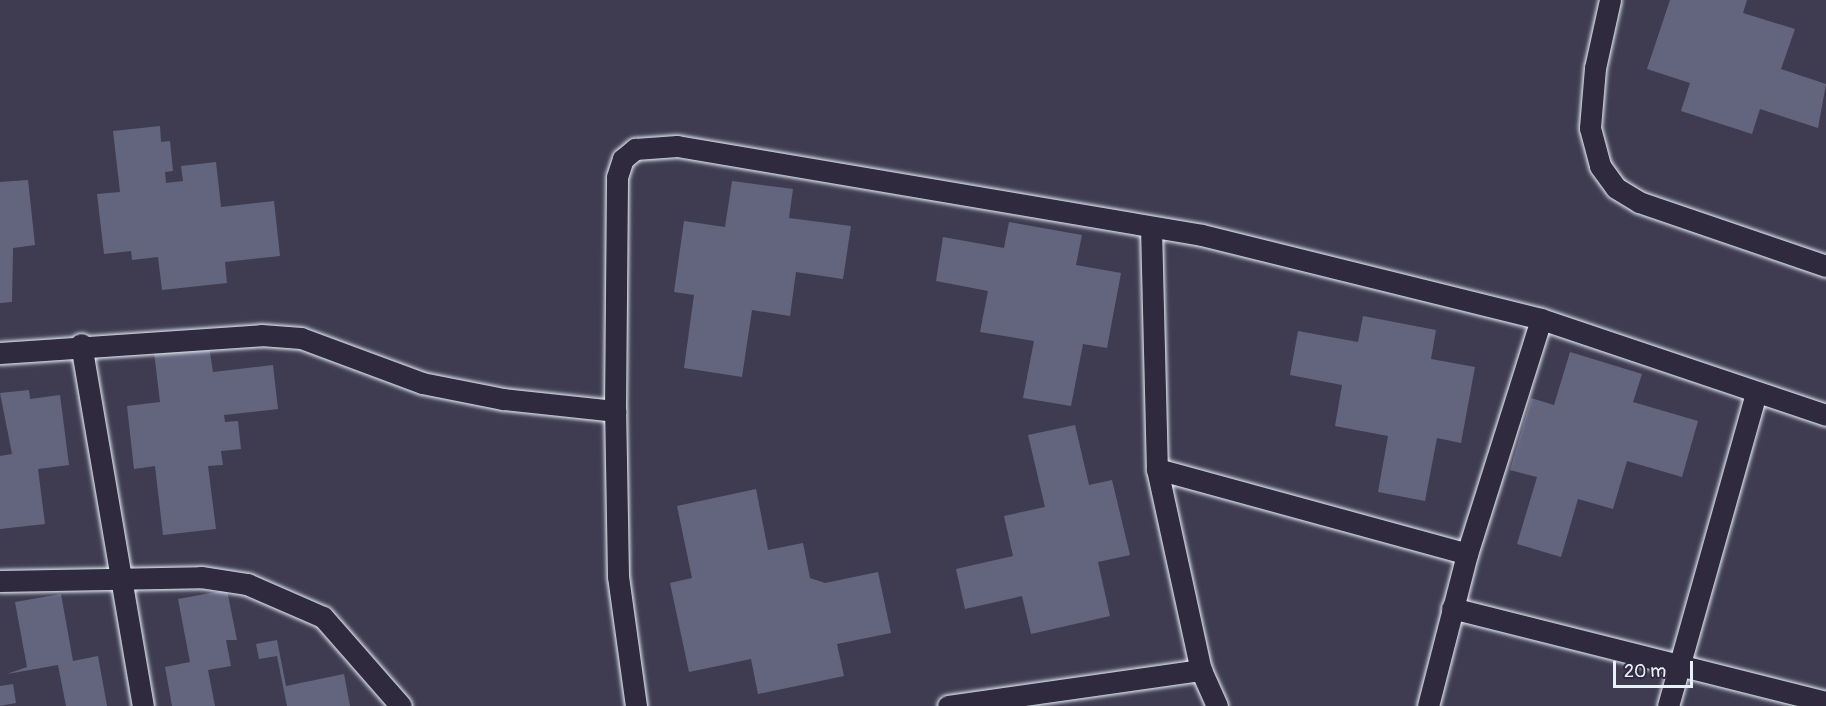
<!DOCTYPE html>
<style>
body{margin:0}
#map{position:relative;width:1826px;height:706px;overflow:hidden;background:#3f3c51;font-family:Pangolin,sans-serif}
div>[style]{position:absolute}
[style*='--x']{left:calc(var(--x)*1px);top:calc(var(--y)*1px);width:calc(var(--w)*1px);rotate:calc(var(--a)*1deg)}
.building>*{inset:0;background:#63657f}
.roads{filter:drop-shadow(0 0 2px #e8f1f8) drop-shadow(0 0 2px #e8f1f8)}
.street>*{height:21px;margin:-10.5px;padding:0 10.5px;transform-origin:10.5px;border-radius:10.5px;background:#2f2a3d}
span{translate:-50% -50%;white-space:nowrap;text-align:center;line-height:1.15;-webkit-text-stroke:4.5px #2f2a3d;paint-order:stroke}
.scale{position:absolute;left:1613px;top:661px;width:80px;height:27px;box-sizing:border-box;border:3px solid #e8f1f8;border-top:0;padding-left:8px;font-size:18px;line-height:21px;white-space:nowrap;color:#e8f1f8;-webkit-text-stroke:4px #2f2a3d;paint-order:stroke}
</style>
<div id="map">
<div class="building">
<i style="clip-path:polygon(1670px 0,1747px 0,1743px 13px,1795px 29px,1781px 69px,1826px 84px,1818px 128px,1760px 109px,1752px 134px,1681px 111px,1690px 83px,1647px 69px)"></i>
<i style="clip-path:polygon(160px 126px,161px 142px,170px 141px,173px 171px,165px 172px,166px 183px,183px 181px,181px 166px,216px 162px,221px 207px,274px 201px,280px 256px,225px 262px,227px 283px,162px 290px,158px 257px,132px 260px,131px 251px,104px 254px,97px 194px,120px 192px,113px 131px)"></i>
<i style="clip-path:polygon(28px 180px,35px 245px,13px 248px,12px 302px,0 303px,0 182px)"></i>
<i style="clip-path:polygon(732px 181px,793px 189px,789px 218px,851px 226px,843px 279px,796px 272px,790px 316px,752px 310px,742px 377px,684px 368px,694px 295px,674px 292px,684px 221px,725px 227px)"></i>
<i style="clip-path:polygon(1009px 222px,1082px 235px,1076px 265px,1121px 273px,1107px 348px,1083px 344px,1071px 406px,1023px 398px,1034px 341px,980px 332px,988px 291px,936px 281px,943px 237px,1004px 248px)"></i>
<i style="clip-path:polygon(1363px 316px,1436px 330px,1431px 359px,1475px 367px,1461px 443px,1437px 438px,1425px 501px,1378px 492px,1388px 436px,1335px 426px,1342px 385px,1290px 375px,1298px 331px,1358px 342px)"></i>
<i style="clip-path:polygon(209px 346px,213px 372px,273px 365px,278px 409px,224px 415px,225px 422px,238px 421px,241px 449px,221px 451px,223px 465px,208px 466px,216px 529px,163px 535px,155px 466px,134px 469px,127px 406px,160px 402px,154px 352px)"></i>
<i style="clip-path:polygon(1570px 352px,1642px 374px,1633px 402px,1698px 421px,1682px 477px,1627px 461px,1613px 509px,1578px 499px,1561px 557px,1517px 544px,1537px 477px,1510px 470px,1531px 398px,1554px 405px)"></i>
<i style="clip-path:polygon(29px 390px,30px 399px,60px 395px,69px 465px,38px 469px,45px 524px,0 529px,0 456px,12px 454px,0 393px)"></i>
<i style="clip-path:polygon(1075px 425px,1089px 485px,1112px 480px,1130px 555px,1098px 562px,1110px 616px,1031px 634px,1022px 596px,965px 609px,956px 569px,1013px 556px,1004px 516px,1045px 507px,1028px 435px)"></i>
<i style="clip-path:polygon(756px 489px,768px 550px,803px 543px,810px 578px,825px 583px,878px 572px,891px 633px,837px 644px,844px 676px,758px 694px,751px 659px,689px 672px,670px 583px,692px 578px,677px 506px)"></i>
<i style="clip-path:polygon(227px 590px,237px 640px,226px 640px,231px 666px,208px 670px,215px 706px,172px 706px,165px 667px,190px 662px,178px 599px)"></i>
<i style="clip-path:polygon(61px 594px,73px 661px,98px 656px,107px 706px,66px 706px,58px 665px,7px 674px,27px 667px,15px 602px)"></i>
<i style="clip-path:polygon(277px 640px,286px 686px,344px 674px,350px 706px,287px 706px,277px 656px,259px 659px,256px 644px)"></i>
<i style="clip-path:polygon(13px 684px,16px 703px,0 706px,0 686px)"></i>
</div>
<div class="roads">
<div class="street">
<i style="--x:1610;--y:0;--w:70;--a:102.4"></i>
<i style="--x:1595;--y:68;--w:60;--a:94.8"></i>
<i style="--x:1590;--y:128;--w:39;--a:75"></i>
<i style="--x:1600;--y:166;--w:27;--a:54"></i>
<i style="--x:1616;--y:188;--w:27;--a:31"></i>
<i style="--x:1639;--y:202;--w:198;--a:18.9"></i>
<i style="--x:1151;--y:227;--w:242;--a:88.6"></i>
<i style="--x:1157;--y:469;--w:206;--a:77.7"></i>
<i style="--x:1201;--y:670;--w:39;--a:66"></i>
<i style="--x:81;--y:344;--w:367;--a:80.3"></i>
<i style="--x:0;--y:353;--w:262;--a:-3.9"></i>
<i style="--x:261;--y:335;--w:40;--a:4.3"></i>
<i style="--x:301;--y:338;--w:129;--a:20.4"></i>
<i style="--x:422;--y:383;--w:83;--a:11.2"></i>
<i style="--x:503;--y:399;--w:113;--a:6.1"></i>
<i style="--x:1157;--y:469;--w:321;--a:15.3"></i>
<i style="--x:0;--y:581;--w:201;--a:-1.1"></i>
<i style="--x:201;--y:577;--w:47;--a:8.7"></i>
<i style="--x:247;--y:584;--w:83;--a:23.5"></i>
<i style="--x:323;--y:617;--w:118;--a:48.8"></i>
<i style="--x:1452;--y:608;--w:386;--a:14.1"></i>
<i style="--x:636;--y:706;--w:131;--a:-97.9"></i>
<i style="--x:618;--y:576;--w:165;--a:-91"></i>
<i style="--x:615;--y:411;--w:234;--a:-89.5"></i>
<i style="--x:617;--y:177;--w:19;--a:-72"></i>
<i style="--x:623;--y:159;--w:16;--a:-40"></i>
<i style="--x:635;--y:149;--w:42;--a:-4.1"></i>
<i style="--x:677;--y:146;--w:532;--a:9.62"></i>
<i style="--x:1202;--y:235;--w:349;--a:13.9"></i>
<i style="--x:1541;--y:319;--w:301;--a:18.6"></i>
<i style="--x:948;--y:706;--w:256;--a:-8.1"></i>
<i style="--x:1428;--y:706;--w:157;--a:-75.6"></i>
<i style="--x:1467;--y:554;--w:246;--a:-72.5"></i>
<i style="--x:1668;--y:706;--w:326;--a:-74.3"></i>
</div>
</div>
<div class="scale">20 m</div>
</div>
